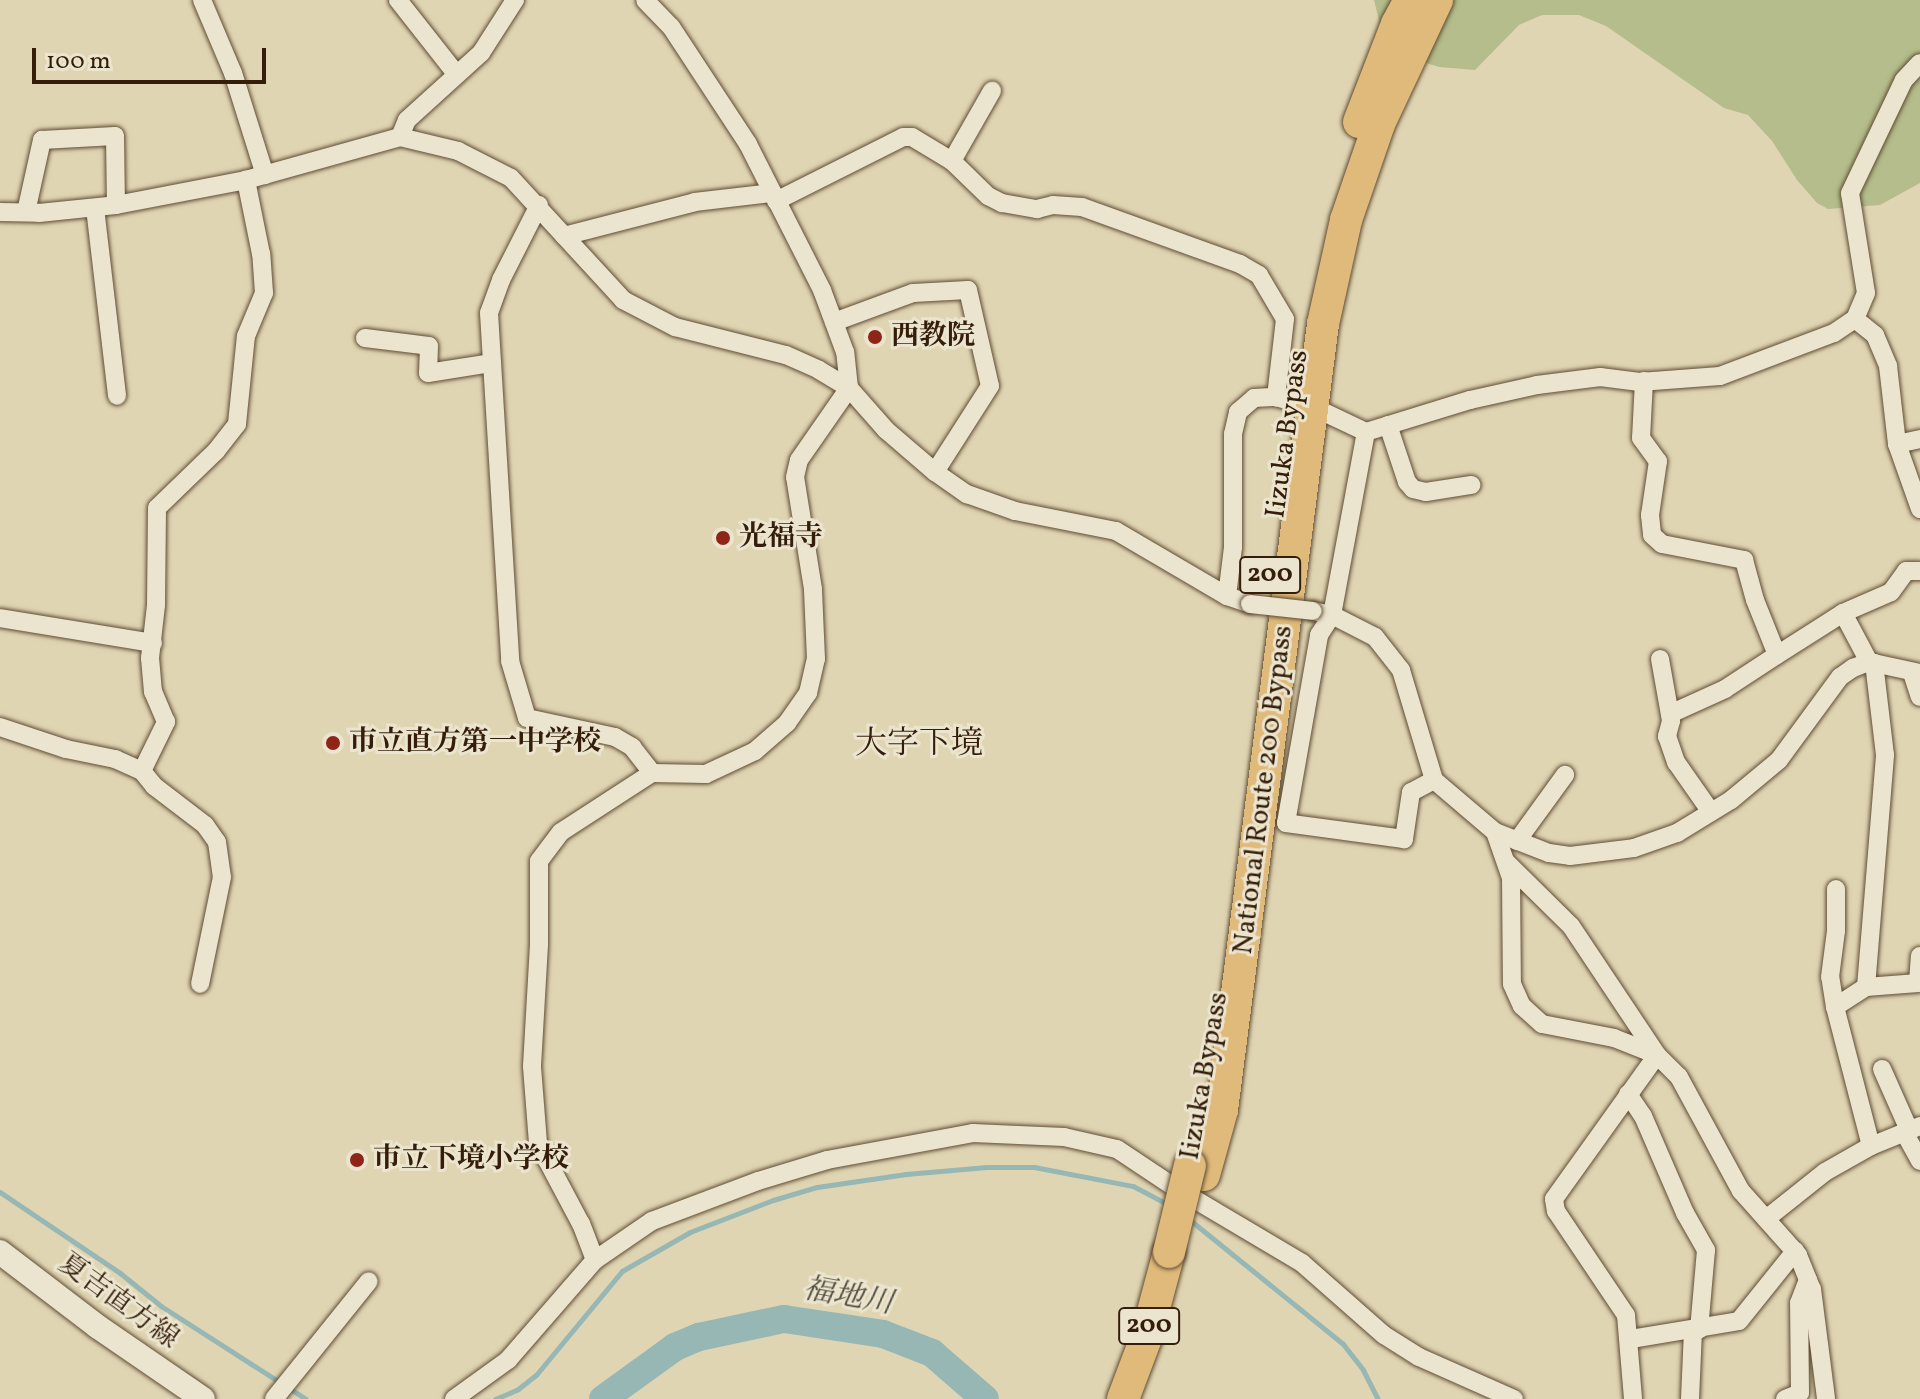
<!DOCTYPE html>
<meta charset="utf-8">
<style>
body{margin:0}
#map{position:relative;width:1920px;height:1399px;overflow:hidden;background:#e0d5b3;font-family:Vollkorn,"Noto Serif JP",serif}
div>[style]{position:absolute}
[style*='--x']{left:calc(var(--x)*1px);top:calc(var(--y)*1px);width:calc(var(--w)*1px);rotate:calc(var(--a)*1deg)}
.green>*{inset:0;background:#b4bd8b}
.stream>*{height:5px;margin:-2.5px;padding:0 2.5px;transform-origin:2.5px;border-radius:2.5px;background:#96b7b4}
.river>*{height:28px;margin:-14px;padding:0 14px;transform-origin:14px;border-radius:14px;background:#96b7b4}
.roads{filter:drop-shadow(0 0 2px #5f4c34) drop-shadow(0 0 2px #5f4c34)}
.street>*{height:18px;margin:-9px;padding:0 9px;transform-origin:9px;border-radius:9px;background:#ebe4ce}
.secondary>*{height:24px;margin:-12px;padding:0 12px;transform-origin:12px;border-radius:12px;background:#ebe4ce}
.highway>*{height:32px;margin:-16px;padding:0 16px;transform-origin:16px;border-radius:16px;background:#e0ba7a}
.bridges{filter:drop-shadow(0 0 2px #5f4c34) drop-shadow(0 0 2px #5f4c34)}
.street-bridge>*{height:18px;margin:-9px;padding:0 9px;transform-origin:9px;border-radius:9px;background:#ebe4ce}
.highway-bridge>*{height:32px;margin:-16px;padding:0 16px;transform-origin:16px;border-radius:16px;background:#e0ba7a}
.dots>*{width:22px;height:22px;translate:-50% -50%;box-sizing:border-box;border:4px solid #ebe4ce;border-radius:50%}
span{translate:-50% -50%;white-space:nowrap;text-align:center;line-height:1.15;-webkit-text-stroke:6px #ebe4ce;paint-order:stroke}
.shield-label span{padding:2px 6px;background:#ebe4ce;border:2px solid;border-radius:6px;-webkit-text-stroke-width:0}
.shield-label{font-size:26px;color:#341e0a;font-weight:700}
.poi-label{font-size:28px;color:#341e0a;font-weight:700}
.left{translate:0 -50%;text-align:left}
.street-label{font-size:28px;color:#341e0a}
.water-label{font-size:30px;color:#514c3d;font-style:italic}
.quarter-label{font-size:32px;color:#341e0a}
.scale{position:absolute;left:32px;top:48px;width:234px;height:36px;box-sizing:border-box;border:4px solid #341e0a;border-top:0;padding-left:10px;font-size:24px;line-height:28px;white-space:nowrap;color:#341e0a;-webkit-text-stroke:6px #ebe4ce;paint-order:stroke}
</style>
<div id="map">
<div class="green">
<i style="clip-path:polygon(1374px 0,1920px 0,1920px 183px,1880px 205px,1828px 209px,1817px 203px,1797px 180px,1772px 141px,1748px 115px,1724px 108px,1606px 26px,1579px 15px,1542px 15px,1519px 25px,1475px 70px,1439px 67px,1407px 57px,1384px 41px)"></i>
</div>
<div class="stream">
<i style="--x:0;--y:1192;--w:145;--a:34"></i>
<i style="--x:120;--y:1273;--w:53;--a:38.8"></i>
<i style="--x:161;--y:1306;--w:172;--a:32.7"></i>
<i style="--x:1190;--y:1220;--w:197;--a:39"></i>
<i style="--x:1343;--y:1344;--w:33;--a:52"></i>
<i style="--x:1363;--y:1370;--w:33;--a:63"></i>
<i style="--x:495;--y:1399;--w:25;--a:-23"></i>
<i style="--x:518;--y:1389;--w:23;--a:-38"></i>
<i style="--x:536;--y:1375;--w:135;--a:-50.4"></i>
<i style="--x:622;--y:1271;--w:78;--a:-29.8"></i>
<i style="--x:690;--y:1232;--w:89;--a:-21.1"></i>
<i style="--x:773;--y:1200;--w:46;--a:-16.5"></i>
<i style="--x:817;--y:1187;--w:90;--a:-8.3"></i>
<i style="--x:906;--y:1174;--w:81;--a:-4.9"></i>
<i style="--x:987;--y:1167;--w:47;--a:0"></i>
<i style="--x:1034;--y:1167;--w:101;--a:10.9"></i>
<i style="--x:1133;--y:1186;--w:41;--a:27.8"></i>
</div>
<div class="river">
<i style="--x:603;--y:1399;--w:89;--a:-35.8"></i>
<i style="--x:675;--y:1347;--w:26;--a:-23"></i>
<i style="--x:699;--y:1337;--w:87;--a:-12"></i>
<i style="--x:784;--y:1319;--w:100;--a:8.6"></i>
<i style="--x:883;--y:1334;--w:53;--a:21.2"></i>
<i style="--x:932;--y:1353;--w:70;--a:41"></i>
</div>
<div class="roads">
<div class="street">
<i style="--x:202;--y:0;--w:79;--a:67"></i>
<i style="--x:233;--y:73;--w:107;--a:72.6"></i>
<i style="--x:398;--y:0;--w:95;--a:51.8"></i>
<i style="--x:400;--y:137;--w:18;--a:-68"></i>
<i style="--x:407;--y:120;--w:100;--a:-42.2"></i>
<i style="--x:481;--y:53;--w:63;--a:-57.3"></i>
<i style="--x:952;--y:161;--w:81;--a:-60.3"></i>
<i style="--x:776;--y:201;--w:142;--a:-26.7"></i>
<i style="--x:903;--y:137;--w:9;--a:0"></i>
<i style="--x:912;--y:137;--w:47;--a:31"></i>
<i style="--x:952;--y:161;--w:50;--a:44.2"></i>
<i style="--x:988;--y:196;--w:16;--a:27"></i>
<i style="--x:1002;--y:203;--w:36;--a:10"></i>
<i style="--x:1037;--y:209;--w:16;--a:-14"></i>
<i style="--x:1053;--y:205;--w:29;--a:4"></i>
<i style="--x:1082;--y:207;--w:168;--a:19.8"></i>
<i style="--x:1240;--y:264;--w:22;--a:30"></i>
<i style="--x:1259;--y:275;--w:51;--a:59.4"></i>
<i style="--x:1285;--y:319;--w:79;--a:96.6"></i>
<i style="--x:539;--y:205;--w:84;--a:116.9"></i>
<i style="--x:501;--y:280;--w:35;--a:110"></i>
<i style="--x:489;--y:313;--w:349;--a:86.5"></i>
<i style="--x:510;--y:661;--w:59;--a:73.4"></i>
<i style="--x:527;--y:718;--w:90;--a:12.2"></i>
<i style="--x:615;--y:737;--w:20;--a:30"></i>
<i style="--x:632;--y:747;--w:33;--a:52"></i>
<i style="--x:95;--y:208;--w:189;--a:83.3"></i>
<i style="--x:0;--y:212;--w:39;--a:1"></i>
<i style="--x:39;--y:213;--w:77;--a:-5.9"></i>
<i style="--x:116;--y:205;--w:132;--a:-10.9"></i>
<i style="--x:246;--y:180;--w:160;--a:-15.6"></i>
<i style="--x:400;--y:137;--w:60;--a:13.6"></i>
<i style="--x:458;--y:151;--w:59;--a:27"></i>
<i style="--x:511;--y:178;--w:166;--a:47.4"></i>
<i style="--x:623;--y:300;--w:59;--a:27.4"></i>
<i style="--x:675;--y:327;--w:114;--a:14.2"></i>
<i style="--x:786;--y:355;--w:36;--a:24"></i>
<i style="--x:819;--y:370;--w:35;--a:31"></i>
<i style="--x:849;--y:388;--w:56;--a:48.6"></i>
<i style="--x:886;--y:430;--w:65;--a:40.6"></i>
<i style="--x:935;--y:472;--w:39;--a:35"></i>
<i style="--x:967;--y:494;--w:51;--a:19.5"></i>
<i style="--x:1015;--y:511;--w:103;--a:11.2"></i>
<i style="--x:1116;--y:531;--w:129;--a:30.4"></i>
<i style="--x:1227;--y:596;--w:24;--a:19"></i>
<i style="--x:26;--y:212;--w:74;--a:-77.5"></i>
<i style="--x:42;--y:140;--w:73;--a:-3.1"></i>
<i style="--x:115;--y:136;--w:69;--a:89.2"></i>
<i style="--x:564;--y:236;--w:135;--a:-14.5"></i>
<i style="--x:695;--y:202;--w:78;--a:-6.7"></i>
<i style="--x:1855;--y:319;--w:26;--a:39"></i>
<i style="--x:1875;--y:335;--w:34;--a:67"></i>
<i style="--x:1888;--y:366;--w:79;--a:83.4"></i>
<i style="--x:1897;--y:444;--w:24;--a:-12"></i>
<i style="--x:834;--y:322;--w:84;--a:-20.2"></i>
<i style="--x:913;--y:293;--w:55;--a:-3.1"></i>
<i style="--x:968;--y:290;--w:98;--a:77.1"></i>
<i style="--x:990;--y:386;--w:102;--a:122.6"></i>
<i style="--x:365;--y:338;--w:64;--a:7.1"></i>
<i style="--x:429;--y:346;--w:27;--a:92"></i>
<i style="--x:428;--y:373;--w:65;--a:-8.9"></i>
<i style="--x:1644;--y:381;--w:57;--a:93"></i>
<i style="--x:1641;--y:438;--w:29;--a:54"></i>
<i style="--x:1658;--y:461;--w:55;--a:98.4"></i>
<i style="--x:1650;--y:515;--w:20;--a:84"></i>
<i style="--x:1652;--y:535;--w:13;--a:42"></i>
<i style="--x:1662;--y:544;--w:84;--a:11"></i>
<i style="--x:1744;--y:560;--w:41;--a:74.6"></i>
<i style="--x:1755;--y:600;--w:59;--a:68.2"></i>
<i style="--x:1777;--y:655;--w:78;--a:-32.5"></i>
<i style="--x:1843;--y:613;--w:55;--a:62"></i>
<i style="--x:1311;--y:406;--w:61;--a:25.3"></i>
<i style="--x:1366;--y:432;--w:109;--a:-17.1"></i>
<i style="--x:1470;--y:400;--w:69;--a:-12.6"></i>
<i style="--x:1537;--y:385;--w:64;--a:-7.2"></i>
<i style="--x:1600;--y:377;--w:40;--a:7.1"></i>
<i style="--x:1640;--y:382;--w:80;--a:-4.3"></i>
<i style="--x:1720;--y:376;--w:122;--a:-20.7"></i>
<i style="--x:1834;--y:333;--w:25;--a:-34"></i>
<i style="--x:1855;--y:319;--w:28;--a:-67"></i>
<i style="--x:1866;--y:293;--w:101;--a:-99.1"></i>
<i style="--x:1850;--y:193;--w:125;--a:-64.5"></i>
<i style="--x:1904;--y:80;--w:23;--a:-47"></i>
<i style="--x:1388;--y:425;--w:60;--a:71.6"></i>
<i style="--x:1407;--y:482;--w:9;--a:49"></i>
<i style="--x:1413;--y:489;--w:13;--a:13"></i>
<i style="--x:1426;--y:492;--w:46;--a:-8.8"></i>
<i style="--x:1897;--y:444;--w:69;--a:70.5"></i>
<i style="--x:1227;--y:596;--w:49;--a:-83"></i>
<i style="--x:1233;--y:547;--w:113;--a:-90"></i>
<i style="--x:1233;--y:434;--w:23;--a:-77"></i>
<i style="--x:1238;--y:412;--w:21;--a:-41"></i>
<i style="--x:1254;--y:398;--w:22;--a:-3"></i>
<i style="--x:1276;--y:397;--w:15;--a:16"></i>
<i style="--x:1313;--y:611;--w:19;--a:12"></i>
<i style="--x:1332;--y:615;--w:48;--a:27.1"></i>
<i style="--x:1375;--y:637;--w:42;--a:51.8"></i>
<i style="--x:1401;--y:670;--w:115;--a:73.3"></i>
<i style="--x:1434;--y:780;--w:26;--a:152"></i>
<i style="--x:1411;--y:792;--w:48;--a:98.5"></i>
<i style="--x:1404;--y:839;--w:119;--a:-172.3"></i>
<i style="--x:1286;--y:823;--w:191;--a:-80"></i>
<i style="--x:1319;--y:635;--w:24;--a:-57"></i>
<i style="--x:1332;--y:615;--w:186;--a:-79.5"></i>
<i style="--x:1843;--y:613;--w:52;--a:-23.6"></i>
<i style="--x:1891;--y:592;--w:26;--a:-54"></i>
<i style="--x:1906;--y:571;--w:14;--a:0"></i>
<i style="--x:0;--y:618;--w:155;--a:9.3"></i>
<i style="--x:1660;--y:659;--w:63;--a:79.9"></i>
<i style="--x:1671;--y:721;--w:16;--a:105"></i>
<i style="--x:1667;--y:736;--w:28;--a:71"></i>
<i style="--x:1676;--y:762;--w:61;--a:55"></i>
<i style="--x:1912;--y:673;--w:25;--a:72"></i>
<i style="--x:1670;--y:714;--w:60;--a:-24.4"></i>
<i style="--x:1725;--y:689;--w:62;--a:-33.2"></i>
<i style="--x:0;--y:727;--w:70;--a:18.4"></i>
<i style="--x:66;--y:749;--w:50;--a:11.5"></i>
<i style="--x:115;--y:759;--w:30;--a:24"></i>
<i style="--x:142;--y:771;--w:19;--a:51"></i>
<i style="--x:154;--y:786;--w:64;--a:37.4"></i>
<i style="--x:205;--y:825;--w:21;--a:55"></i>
<i style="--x:217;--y:842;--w:35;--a:82"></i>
<i style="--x:222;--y:877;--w:109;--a:101.6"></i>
<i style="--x:142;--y:771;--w:55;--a:-63.9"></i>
<i style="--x:166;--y:722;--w:33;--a:-113"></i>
<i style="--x:153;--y:692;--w:34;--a:-95"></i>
<i style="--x:150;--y:658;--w:53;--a:-83.5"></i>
<i style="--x:156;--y:605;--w:97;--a:-89.4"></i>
<i style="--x:157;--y:508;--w:82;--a:-44"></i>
<i style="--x:216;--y:451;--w:34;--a:-52"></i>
<i style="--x:237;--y:424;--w:88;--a:-84.2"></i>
<i style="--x:246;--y:336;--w:47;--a:-67.3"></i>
<i style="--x:264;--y:293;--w:39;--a:-94"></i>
<i style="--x:261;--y:254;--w:76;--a:-101.5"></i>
<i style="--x:1434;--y:780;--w:80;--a:40.4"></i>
<i style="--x:1495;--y:832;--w:49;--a:70.8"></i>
<i style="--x:1511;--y:878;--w:106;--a:89.5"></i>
<i style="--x:1512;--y:984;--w:24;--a:66"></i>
<i style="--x:1522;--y:1006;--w:27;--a:42"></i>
<i style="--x:1542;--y:1024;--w:73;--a:11"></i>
<i style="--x:1614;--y:1038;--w:46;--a:21.6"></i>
<i style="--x:1657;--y:1055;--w:31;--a:45"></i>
<i style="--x:1679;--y:1077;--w:130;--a:61.5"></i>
<i style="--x:1741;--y:1191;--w:86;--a:48.3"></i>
<i style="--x:1798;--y:1255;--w:37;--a:68"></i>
<i style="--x:1812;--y:1289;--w:111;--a:82.7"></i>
<i style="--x:1495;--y:832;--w:58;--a:21.3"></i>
<i style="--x:1549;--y:853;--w:21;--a:8"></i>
<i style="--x:1570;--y:856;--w:64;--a:-7.1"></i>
<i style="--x:1634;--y:848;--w:46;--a:-19.2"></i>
<i style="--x:1677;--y:833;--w:63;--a:-31.4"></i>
<i style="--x:1731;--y:800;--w:62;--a:-39.8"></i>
<i style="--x:1779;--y:760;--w:103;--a:-53.7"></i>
<i style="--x:1840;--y:677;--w:16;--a:-35"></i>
<i style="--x:1853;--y:668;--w:17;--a:-21"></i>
<i style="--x:1869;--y:662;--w:52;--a:12.2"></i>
<i style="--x:1517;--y:841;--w:82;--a:-54"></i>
<i style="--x:1506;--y:862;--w:91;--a:44.6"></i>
<i style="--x:1571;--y:926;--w:155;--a:56.3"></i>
<i style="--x:1657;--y:1055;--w:177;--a:125.6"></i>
<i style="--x:1554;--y:1199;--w:12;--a:81"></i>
<i style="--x:1556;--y:1211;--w:125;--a:56.1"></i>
<i style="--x:1626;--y:1315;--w:84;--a:85.2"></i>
<i style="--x:1866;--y:987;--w:233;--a:-85.3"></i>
<i style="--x:1885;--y:755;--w:93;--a:-96.8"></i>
<i style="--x:1835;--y:1007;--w:30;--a:-99"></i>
<i style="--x:1830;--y:977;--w:46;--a:-82.6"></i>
<i style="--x:1836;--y:931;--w:42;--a:-90"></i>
<i style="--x:1882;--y:1069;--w:67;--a:66.1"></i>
<i style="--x:1628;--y:1094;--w:27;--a:56"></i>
<i style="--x:1643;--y:1116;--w:106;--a:66.6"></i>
<i style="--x:1685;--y:1213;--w:43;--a:60.4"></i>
<i style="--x:1706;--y:1250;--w:80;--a:95"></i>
<i style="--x:1904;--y:1132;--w:33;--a:61"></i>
<i style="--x:1871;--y:1146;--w:144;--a:-104.5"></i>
<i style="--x:1835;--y:1007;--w:37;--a:-33"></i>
<i style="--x:1866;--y:987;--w:52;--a:-4.4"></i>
<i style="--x:1918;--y:983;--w:27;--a:-86"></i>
<i style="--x:1766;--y:1219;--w:75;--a:-38.5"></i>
<i style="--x:1825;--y:1172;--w:53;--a:-29.5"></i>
<i style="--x:1871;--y:1146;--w:53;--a:-22.2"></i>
<i style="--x:595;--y:1260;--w:39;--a:-111"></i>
<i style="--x:581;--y:1224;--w:92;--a:-118"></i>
<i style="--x:538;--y:1143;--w:77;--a:-94.5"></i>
<i style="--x:532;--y:1066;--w:122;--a:-86.7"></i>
<i style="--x:539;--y:944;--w:83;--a:-90"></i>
<i style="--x:539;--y:861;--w:36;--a:-53"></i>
<i style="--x:561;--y:832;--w:108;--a:-33"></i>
<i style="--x:652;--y:773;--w:54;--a:1.1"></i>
<i style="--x:706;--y:774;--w:54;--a:-25.1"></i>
<i style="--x:755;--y:751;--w:43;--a:-41.2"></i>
<i style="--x:787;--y:723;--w:37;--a:-55"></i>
<i style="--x:808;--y:693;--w:35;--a:-77"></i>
<i style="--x:816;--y:659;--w:70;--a:-92.5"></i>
<i style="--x:813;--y:589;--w:113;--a:-99.1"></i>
<i style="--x:795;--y:477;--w:17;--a:-77"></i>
<i style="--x:799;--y:460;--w:88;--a:-55.2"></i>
<i style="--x:849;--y:388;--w:36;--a:-96"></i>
<i style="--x:845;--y:352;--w:66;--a:-110.4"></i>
<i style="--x:822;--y:290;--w:164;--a:-116.9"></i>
<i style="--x:748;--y:144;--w:140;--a:-123.3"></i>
<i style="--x:671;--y:27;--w:37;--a:-134"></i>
<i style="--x:1631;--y:1339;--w:109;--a:-9.5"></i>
<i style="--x:1739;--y:1321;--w:90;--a:-51.3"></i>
<i style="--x:274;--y:1399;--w:151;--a:-51.2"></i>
<i style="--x:454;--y:1399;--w:67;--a:-35.8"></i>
<i style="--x:508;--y:1360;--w:133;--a:-49"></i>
<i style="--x:595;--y:1260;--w:69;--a:-34.4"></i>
<i style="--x:652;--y:1221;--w:113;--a:-20.7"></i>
<i style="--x:758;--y:1181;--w:72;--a:-16.9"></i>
<i style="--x:827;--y:1160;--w:148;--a:-10.5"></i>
<i style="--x:973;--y:1133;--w:91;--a:2.5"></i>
<i style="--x:1064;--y:1137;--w:54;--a:12.8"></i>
<i style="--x:1117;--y:1149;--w:69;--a:33.7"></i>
<i style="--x:1174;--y:1187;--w:149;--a:30.7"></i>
<i style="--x:1302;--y:1263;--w:109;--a:41.3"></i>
<i style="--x:1384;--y:1335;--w:41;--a:32.2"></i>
<i style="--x:1419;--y:1357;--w:104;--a:23.9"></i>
<i style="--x:1690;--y:1399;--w:68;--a:-87.5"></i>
<i style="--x:1785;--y:1399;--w:16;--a:-22"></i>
<i style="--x:1800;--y:1393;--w:90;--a:-90.6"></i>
<i style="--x:1799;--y:1303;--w:25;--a:-69"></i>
</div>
<div class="secondary">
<i style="--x:0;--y:1252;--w:123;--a:37.4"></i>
<i style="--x:98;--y:1327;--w:127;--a:34.4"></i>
</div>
<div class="highway">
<i style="--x:1359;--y:122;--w:105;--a:-68.8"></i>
<i style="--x:1397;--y:24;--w:27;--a:-62"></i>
<i style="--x:1204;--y:1175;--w:67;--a:-74.5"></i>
<i style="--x:1222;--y:1110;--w:792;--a:-82.68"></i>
<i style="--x:1323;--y:324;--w:107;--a:-77.5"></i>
<i style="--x:1346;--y:220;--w:102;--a:-71"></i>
<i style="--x:1379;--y:124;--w:137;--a:-64.9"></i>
<i style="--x:1123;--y:1399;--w:65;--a:-69.3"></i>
<i style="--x:1146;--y:1338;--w:89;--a:-75"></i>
</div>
</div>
<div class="bridges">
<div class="street-bridge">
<i style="--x:1250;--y:604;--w:63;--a:6.3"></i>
</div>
<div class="highway-bridge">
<i style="--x:1169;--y:1252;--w:89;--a:-76.4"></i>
</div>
</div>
<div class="dots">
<i style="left:875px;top:337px;background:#8f2418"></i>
<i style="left:723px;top:538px;background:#8f2418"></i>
<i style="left:333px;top:743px;background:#8f2418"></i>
<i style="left:357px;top:1160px;background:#8f2418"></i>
</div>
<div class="shield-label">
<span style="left:1270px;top:575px">200</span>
<span style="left:1149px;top:1326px">200</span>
</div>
<div class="poi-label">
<span class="left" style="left:891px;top:337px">西教院</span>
<span class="left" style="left:739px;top:538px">光福寺</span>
<span class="left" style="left:349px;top:743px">市立直方第一中学校</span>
<span class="left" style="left:373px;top:1160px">市立下境小学校</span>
</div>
<div class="street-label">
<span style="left:1288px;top:434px;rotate:-82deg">Iizuka Bypass</span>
<span style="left:1264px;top:790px;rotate:-83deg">National Route 200 Bypass</span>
<span style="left:1205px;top:1076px;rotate:-80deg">Iizuka Bypass</span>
<span style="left:118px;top:1302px;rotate:36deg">夏吉直方線</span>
</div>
<div class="water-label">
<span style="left:848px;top:1297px;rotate:10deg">福地川</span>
</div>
<div class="quarter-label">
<span style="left:919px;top:745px">大字下境</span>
</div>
<div class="scale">100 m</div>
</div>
